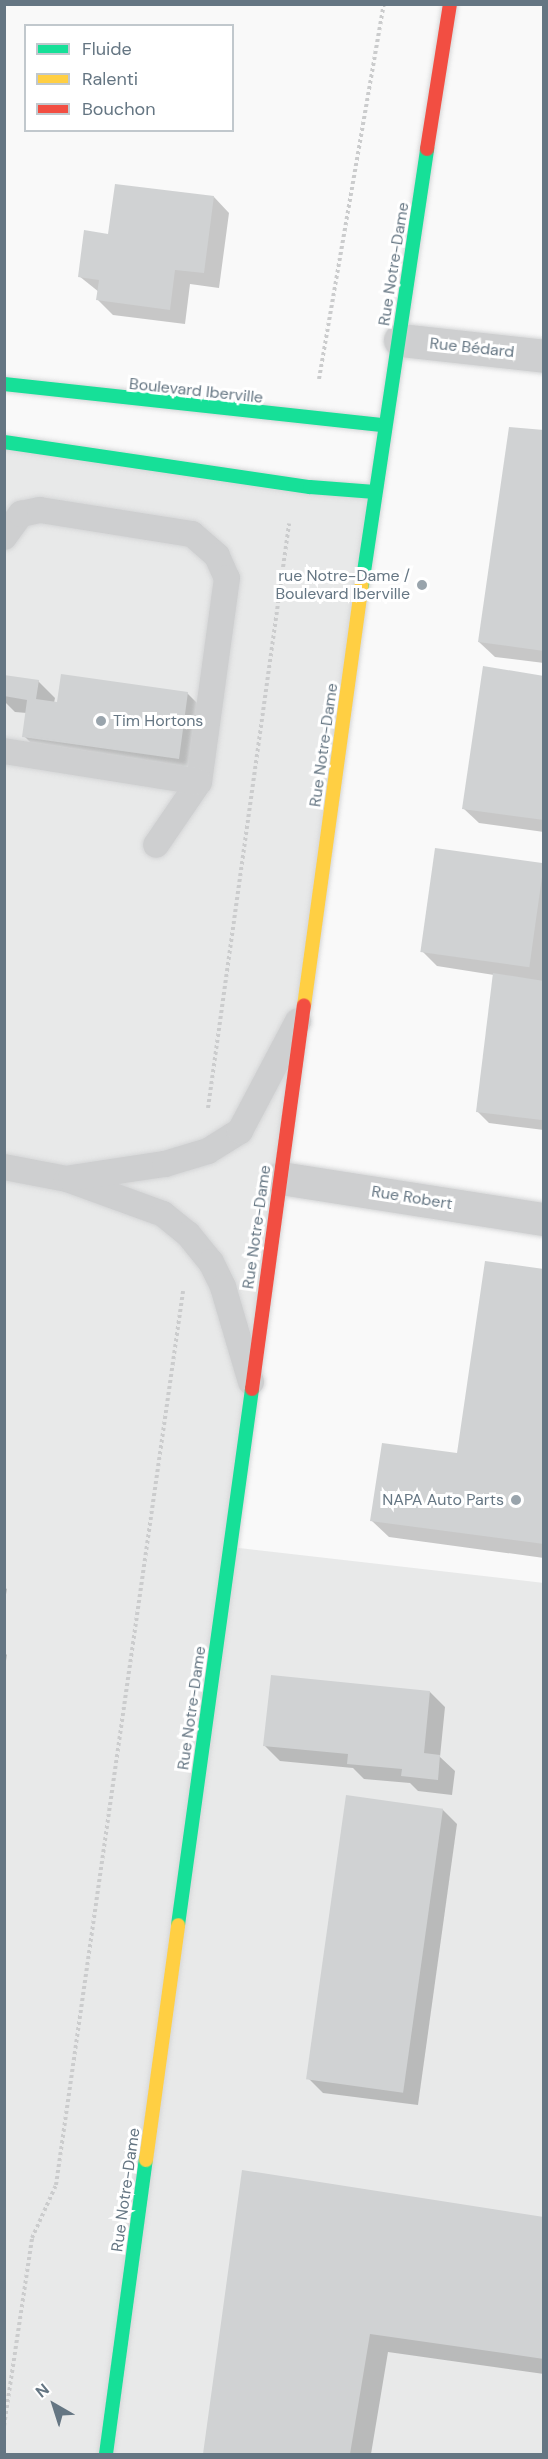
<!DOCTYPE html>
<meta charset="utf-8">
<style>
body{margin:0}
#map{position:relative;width:548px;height:2459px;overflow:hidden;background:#f9f9f9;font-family:"DM Sans",sans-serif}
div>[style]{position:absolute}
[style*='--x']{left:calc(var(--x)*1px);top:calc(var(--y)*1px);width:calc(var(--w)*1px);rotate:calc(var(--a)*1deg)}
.built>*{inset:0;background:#e8e9e9}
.shadow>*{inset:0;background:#0003}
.building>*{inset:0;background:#d0d2d3;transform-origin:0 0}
.path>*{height:4px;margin-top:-2px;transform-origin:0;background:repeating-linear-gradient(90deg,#cbcccd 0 3px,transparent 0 6px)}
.roads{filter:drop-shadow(0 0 2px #d5d6d7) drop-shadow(0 0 2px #d5d6d7)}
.lane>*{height:26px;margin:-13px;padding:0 13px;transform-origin:13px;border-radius:13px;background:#cecfd0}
.street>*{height:33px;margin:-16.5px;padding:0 16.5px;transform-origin:16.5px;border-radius:16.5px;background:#cecfd0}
.fast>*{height:14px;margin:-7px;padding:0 7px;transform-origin:7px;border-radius:7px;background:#16e098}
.slow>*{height:14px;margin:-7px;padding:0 7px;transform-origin:7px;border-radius:7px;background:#ffcf43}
.jam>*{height:14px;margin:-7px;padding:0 7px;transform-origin:7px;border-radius:7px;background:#f24e42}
.dots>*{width:16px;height:16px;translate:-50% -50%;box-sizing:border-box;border:3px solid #fff;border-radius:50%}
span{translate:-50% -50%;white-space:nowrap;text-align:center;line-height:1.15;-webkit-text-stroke:6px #fff;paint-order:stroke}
.street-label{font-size:16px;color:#657683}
.poi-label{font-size:16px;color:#657683}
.right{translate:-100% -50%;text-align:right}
.left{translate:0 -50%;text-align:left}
.frame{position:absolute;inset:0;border:6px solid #657683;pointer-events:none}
.legend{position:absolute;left:24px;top:24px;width:210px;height:108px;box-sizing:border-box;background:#fff;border:2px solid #c1c8cd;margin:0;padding:8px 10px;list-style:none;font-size:18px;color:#657683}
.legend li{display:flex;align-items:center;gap:12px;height:30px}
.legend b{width:30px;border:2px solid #c1c8cd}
.north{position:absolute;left:24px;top:2375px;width:60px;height:60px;-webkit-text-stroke:4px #fff;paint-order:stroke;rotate:321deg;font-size:16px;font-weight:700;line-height:24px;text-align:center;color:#657683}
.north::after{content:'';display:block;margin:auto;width:21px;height:27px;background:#657683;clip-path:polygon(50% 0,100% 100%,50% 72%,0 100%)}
</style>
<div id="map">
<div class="built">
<i style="clip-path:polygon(5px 442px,375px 492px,231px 1547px,544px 1583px,543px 2454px,5px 2454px)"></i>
</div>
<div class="shadow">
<i style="clip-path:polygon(214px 197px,229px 213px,219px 288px,190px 284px,185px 324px,113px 315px,98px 300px,99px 292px,79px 276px,109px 235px)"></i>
<i style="clip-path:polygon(544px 432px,544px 663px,495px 657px,479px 642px)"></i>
<i style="clip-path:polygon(4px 676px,38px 681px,55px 698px,54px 703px,187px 693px,204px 710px,195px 775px,41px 753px,24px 736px,27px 713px,15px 712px,4px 701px)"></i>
<i style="clip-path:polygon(544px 677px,544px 832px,479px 823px,463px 808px)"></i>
<i style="clip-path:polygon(544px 866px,544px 1130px,489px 1123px,477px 1111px,494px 975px,437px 966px,422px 951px)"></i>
<i style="clip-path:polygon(544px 1271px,544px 1558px,389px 1537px,372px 1521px,458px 1455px)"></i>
<i style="clip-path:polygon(4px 1587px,7px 1589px,4px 1605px)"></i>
<i style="clip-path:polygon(4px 1652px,7px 1655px,4px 1672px)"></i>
<i style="clip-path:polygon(430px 1692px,445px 1707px,440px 1757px,455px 1771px,452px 1795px,418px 1791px,410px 1783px,364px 1779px,353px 1768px,280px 1761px,265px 1746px)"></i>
<i style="clip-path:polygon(442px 1809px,457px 1824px,418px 2105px,323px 2093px,308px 2078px)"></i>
<i style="clip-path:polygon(244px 2172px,544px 2218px,544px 2374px,388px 2352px,371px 2454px,205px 2454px)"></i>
</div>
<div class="building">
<i style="clip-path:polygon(115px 184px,214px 196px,204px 273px,175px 270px,170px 310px,96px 300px,99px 280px,78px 277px,84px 230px,108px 234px)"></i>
<i style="clip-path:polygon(509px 427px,544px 430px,544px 651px,478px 642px)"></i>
<i style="clip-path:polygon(483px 666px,544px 676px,544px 820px,462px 809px)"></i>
<i style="clip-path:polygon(61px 674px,188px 692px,179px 759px,22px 737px,27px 700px,4px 696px,4px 675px,39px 680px,36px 699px,57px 702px)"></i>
<i style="left:435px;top:848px;width:110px;height:105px;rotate:8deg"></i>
<i style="clip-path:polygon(493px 973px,544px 981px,542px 1120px,476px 1112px)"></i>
<i style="clip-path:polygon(485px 1261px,544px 1269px,544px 1544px,370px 1521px,382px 1443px,457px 1453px)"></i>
<i style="clip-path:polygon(271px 1675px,430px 1691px,424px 1753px,440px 1755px,438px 1780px,401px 1776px,402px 1769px,347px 1764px,348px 1754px,263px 1746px)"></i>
<i style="left:346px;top:1795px;width:98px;height:287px;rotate:8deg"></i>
<i style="clip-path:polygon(242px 2170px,544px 2217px,544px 2359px,370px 2334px,350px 2454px,203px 2454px)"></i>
</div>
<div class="path">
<i style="--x:319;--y:379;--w:381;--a:-80.2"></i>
<i style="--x:208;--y:1108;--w:590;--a:-82.1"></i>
<i style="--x:4;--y:2426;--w:190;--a:-81.5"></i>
<i style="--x:32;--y:2238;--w:58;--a:-65.6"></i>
<i style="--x:56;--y:2185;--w:903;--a:-81.91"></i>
</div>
<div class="roads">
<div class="lane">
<i style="--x:4;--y:537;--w:29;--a:-54"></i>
<i style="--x:21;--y:514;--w:19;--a:-12"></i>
<i style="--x:40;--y:510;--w:154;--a:9"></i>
<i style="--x:192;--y:534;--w:33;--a:41"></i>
<i style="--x:217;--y:556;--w:24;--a:66"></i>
<i style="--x:227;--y:578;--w:206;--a:97.8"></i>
<i style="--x:199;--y:782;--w:76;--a:124.3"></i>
<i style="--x:4;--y:751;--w:197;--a:9"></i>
<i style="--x:4;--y:1167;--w:64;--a:10.8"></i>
<i style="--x:67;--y:1179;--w:102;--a:20"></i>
<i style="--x:163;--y:1214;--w:32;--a:39"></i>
<i style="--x:188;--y:1234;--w:36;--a:51"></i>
<i style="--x:211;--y:1262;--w:28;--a:64"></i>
<i style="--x:223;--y:1287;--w:99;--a:73.6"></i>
<i style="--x:71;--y:1178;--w:95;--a:-8.5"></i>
<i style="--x:165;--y:1164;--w:45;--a:-16.8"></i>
<i style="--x:208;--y:1151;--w:38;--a:-32"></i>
<i style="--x:240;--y:1131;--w:124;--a:-62.2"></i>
</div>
<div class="street">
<i style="--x:400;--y:340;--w:145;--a:6.3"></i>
<i style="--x:281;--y:1178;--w:266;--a:8.9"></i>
</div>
<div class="fast">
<i style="--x:4;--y:384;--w:382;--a:6.2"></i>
<i style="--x:4;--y:442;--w:309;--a:8.4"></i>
<i style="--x:310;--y:487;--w:65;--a:4.4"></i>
<i style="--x:362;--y:585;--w:441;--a:-81.5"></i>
<i style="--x:178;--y:1925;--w:541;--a:-82.14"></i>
<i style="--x:106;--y:2454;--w:297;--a:-82.3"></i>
</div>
<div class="slow">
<i style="--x:304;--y:1006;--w:425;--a:-82.2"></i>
<i style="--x:146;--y:2160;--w:237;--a:-82.2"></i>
</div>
<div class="jam">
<i style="--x:427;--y:149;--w:147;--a:-81"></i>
<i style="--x:252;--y:1389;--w:387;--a:-82.3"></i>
</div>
</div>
<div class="dots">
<i style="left:422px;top:585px;background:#99a4ac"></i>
<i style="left:101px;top:721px;background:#99a4ac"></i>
<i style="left:516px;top:1500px;background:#99a4ac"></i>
</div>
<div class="street-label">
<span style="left:394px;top:264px;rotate:-81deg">Rue Notre-Dame</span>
<span style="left:472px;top:348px;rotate:6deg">Rue Bédard</span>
<span style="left:196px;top:391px;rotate:6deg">Boulevard Iberville</span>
<span style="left:324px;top:745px;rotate:-82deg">Rue Notre-Dame</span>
<span style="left:412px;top:1198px;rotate:9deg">Rue Robert</span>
<span style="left:257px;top:1227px;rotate:-82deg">Rue Notre-Dame</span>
<span style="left:192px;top:1708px;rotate:-82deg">Rue Notre-Dame</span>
<span style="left:126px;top:2190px;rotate:-82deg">Rue Notre-Dame</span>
</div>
<div class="poi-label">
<span class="right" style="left:410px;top:585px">rue Notre-Dame /<br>Boulevard Iberville</span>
<span class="left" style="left:113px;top:721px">Tim Hortons</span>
<span class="right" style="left:504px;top:1500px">NAPA Auto Parts</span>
</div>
<div class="frame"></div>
<ul class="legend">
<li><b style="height:8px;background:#16e098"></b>Fluide</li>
<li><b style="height:8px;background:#ffcf43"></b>Ralenti</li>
<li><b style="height:8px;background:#f24e42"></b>Bouchon</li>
</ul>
<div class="north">N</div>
</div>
